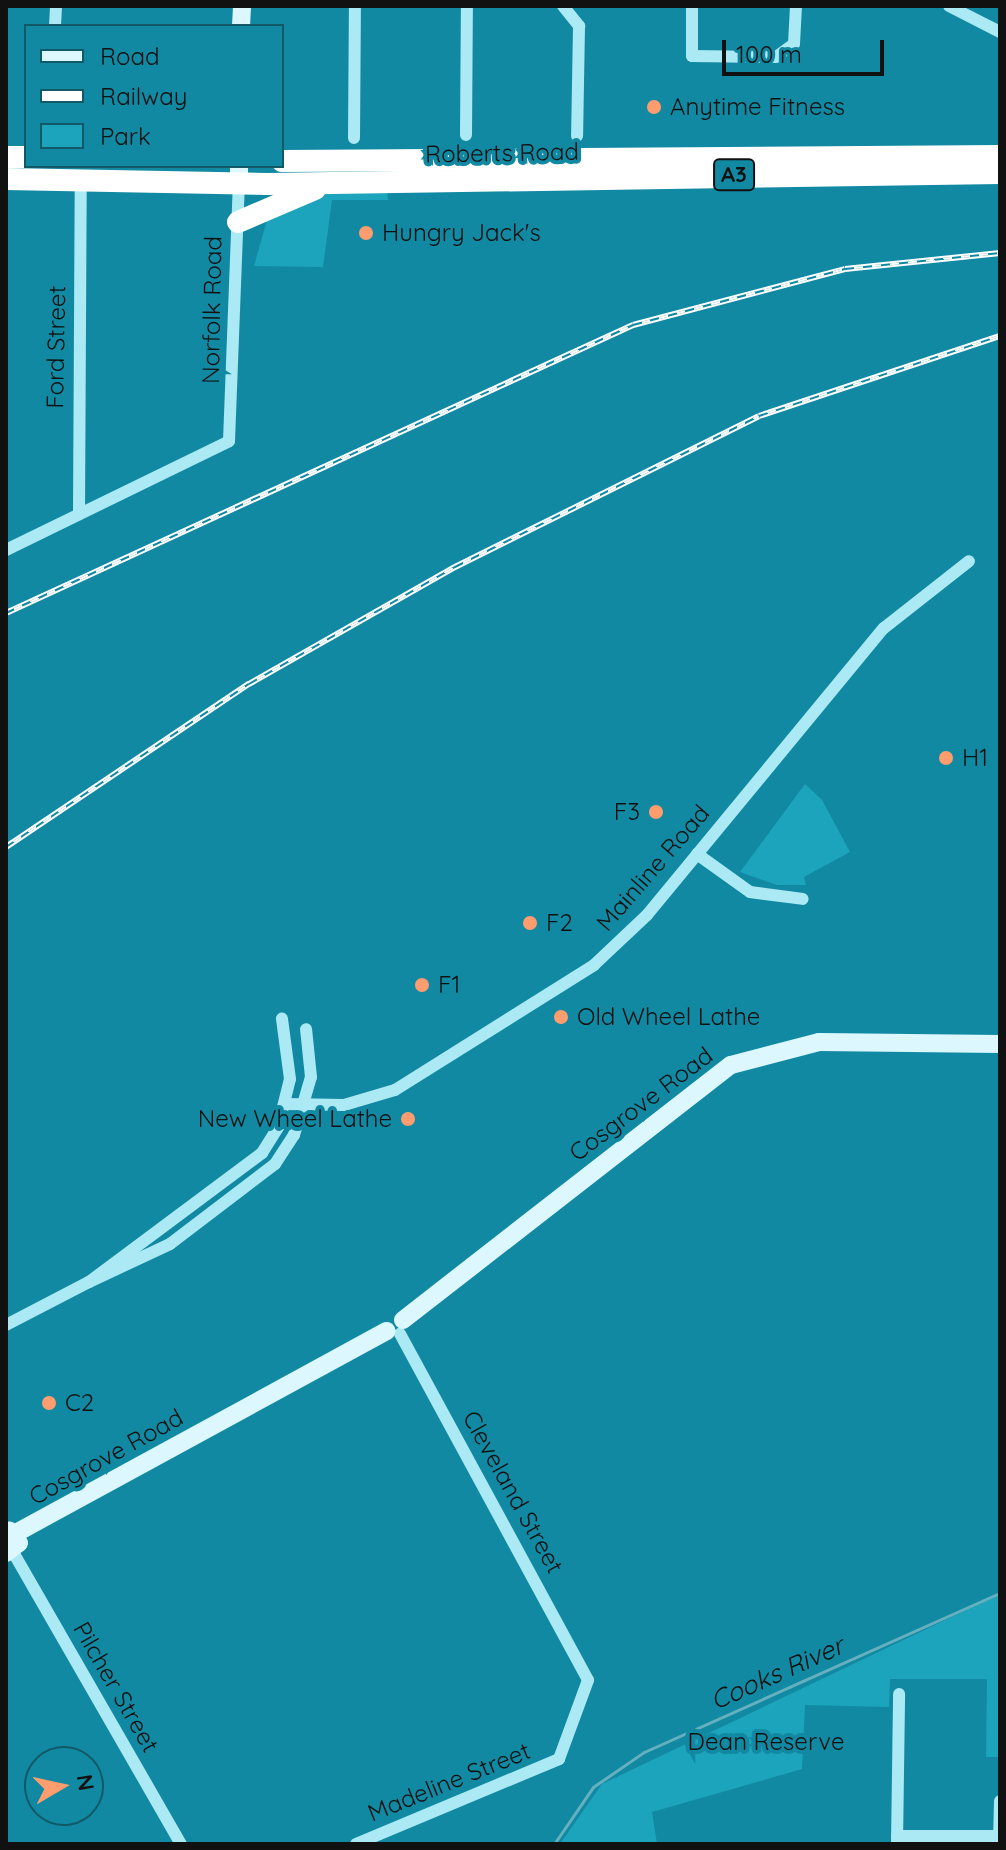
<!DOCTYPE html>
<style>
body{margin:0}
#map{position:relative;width:1006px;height:1850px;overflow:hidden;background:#1289a2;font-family:Quicksand,sans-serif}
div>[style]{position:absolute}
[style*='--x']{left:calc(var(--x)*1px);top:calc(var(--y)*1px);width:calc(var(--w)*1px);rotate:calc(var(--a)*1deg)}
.green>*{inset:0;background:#1da4bd}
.stream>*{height:3px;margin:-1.5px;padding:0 1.5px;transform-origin:1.5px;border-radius:1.5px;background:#65b0be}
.street>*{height:12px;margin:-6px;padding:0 6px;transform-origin:6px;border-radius:6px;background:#abeaf5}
.secondary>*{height:18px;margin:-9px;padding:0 9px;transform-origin:9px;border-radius:9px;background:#dcf8fe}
.highway>*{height:22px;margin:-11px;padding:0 11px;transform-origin:11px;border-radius:11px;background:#fff}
.rail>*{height:6px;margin-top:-3px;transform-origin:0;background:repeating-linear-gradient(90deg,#1289a2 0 9px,#fff 0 18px);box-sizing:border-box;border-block:2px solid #fff}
.dots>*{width:22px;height:22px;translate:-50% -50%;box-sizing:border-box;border:4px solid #1289a2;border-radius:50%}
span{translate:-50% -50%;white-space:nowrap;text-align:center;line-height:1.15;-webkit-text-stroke:8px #1289a2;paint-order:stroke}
.shield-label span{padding:2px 6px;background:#1289a2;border:2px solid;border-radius:6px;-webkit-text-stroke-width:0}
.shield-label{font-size:22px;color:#111;font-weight:700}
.poi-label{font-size:24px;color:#111}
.left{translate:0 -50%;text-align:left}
.right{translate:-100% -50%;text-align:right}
.street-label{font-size:24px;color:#111}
.park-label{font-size:24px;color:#111}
.water-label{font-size:26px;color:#111;font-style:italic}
.frame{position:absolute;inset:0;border:8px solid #111;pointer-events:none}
.legend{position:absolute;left:24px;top:24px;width:260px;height:144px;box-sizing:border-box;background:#1289a2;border:2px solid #125968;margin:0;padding:10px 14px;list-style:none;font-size:24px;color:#111}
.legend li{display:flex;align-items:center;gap:16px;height:40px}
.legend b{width:40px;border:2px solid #125968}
.north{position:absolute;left:24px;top:1746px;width:80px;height:80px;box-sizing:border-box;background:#1289a2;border:2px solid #125968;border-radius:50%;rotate:81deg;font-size:22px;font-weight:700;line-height:32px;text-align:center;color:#111}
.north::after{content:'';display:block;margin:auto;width:28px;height:36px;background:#ff9d6f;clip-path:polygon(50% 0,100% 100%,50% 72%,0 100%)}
.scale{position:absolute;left:722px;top:40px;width:162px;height:36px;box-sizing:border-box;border:4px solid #111;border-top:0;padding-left:10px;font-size:24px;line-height:28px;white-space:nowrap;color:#111;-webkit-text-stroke:6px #1289a2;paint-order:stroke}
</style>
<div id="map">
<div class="green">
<i style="clip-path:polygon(387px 189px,388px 200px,332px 200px,323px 267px,254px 266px,267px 220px,314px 194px)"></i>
<i style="clip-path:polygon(805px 784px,822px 800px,850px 852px,804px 877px,806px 885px,777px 885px,740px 872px)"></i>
<i style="clip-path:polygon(1000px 1594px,1000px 1757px,986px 1757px,987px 1679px,890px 1679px,889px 1707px,805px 1705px,802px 1769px,652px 1812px,657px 1844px,560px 1844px,602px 1784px)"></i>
</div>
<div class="stream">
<i style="--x:554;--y:1844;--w:69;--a:-55.6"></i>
<i style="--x:593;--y:1787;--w:62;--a:-34.5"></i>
<i style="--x:644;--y:1752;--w:390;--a:-24.1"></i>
</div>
<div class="street">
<i style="--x:563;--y:6;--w:26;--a:51"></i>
<i style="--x:579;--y:26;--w:110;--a:91"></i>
<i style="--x:692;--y:6;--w:50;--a:90"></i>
<i style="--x:692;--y:56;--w:84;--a:0.7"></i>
<i style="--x:776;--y:57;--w:22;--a:-36"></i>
<i style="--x:794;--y:44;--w:38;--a:-87"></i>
<i style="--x:949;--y:6;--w:57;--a:27"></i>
<i style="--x:55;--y:26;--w:20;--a:-87"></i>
<i style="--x:466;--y:135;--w:129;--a:-89.6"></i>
<i style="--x:354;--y:138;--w:132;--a:-89.6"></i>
<i style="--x:79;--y:514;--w:333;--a:-89.7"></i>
<i style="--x:6;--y:550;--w:248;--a:-26"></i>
<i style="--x:229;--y:441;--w:257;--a:-87.8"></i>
<i style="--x:697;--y:854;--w:65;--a:35.6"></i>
<i style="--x:750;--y:892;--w:53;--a:7.5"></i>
<i style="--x:286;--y:1104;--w:58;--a:1"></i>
<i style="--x:344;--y:1105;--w:53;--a:-16.4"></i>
<i style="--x:395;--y:1090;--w:235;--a:-32.1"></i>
<i style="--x:594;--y:965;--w:73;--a:-43.3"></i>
<i style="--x:647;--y:915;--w:372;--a:-50.5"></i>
<i style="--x:884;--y:628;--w:108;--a:-38.2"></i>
<i style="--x:89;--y:1282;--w:89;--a:-25.1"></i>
<i style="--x:170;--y:1244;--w:132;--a:-37.3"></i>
<i style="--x:275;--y:1164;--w:35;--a:-57"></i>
<i style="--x:294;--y:1135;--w:60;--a:-73.7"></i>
<i style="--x:311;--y:1077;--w:48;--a:-95.9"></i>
<i style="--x:6;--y:1325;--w:93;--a:-27.4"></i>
<i style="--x:89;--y:1282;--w:216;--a:-36.7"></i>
<i style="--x:262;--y:1153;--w:31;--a:-58"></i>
<i style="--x:278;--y:1127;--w:49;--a:-76"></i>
<i style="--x:290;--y:1079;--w:61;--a:-97.6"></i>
<i style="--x:13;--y:1552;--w:337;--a:60.1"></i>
<i style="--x:897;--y:1836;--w:102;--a:0"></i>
<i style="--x:999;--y:1842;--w:41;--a:-88.6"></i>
<i style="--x:356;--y:1844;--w:220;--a:-22.7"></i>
<i style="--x:559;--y:1759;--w:84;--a:-69.8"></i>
<i style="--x:588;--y:1680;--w:394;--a:-118.5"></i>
<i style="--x:897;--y:1844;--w:150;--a:-89.2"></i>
</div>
<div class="secondary">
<i style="--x:241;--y:26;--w:20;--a:-87"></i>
<i style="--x:239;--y:184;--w:18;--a:-90"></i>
<i style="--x:403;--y:1320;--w:415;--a:-37.9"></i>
<i style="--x:731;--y:1065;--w:91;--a:-14.6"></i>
<i style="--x:819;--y:1042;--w:181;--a:0.6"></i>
<i style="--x:16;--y:1533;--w:422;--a:-28.6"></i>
<i style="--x:6;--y:1553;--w:16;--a:-38"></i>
<i style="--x:19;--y:1543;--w:16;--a:-128"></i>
</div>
<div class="highway">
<i style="--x:6;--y:157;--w:20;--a:0"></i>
<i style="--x:282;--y:161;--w:718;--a:-0.4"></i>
<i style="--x:6;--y:179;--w:261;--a:1.1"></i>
<i style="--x:267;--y:184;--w:733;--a:-0.86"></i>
<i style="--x:238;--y:222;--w:84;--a:-23.2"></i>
</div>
<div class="rail">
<i style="--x:6;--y:613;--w:690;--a:-24.67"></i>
<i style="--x:633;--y:325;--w:219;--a:-14.8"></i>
<i style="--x:845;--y:269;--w:156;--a:-5.9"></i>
<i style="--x:6;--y:847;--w:293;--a:-33.9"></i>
<i style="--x:249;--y:684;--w:237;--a:-29.6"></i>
<i style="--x:455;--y:567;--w:339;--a:-26.4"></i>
<i style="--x:759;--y:416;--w:254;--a:-18.4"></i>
</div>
<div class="dots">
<i style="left:654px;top:107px;background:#ff9d6f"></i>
<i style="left:366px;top:233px;background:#ff9d6f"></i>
<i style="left:946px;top:758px;background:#ff9d6f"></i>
<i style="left:656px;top:812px;background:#ff9d6f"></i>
<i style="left:530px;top:923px;background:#ff9d6f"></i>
<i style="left:422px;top:985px;background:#ff9d6f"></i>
<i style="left:561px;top:1017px;background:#ff9d6f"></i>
<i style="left:408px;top:1119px;background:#ff9d6f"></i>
<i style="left:49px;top:1403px;background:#ff9d6f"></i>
</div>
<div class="shield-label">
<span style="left:734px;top:175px">A3</span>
</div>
<div class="poi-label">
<span class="left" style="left:670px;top:107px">Anytime Fitness</span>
<span class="left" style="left:382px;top:233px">Hungry Jack's</span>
<span class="left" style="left:962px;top:758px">H1</span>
<span class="right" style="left:640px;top:812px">F3</span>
<span class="left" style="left:546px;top:923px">F2</span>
<span class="left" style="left:438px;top:985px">F1</span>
<span class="left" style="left:577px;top:1017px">Old Wheel Lathe</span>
<span class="right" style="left:392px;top:1119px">New Wheel Lathe</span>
<span class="left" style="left:65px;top:1403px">C2</span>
</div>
<div class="street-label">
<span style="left:502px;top:153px;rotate:-1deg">Roberts Road</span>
<span style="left:212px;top:310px;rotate:-89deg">Norfolk Road</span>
<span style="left:56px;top:347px;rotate:-89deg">Ford Street</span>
<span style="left:653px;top:868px;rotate:-49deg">Mainline Road</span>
<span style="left:641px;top:1104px;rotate:-37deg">Cosgrove Road</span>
<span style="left:106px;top:1457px;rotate:-29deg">Cosgrove Road</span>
<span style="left:513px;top:1492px;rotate:61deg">Cleveland Street</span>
<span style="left:116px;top:1687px;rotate:60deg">Pilcher Street</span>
<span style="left:449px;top:1782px;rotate:-22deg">Madeline Street</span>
</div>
<div class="park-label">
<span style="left:766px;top:1742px">Dean Reserve</span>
</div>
<div class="water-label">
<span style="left:777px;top:1673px;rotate:-24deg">Cooks River</span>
</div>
<div class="frame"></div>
<ul class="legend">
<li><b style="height:10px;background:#dcf8fe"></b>Road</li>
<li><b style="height:10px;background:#fff"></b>Railway</li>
<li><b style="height:22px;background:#1da4bd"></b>Park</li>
</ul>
<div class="north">N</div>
<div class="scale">100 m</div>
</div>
